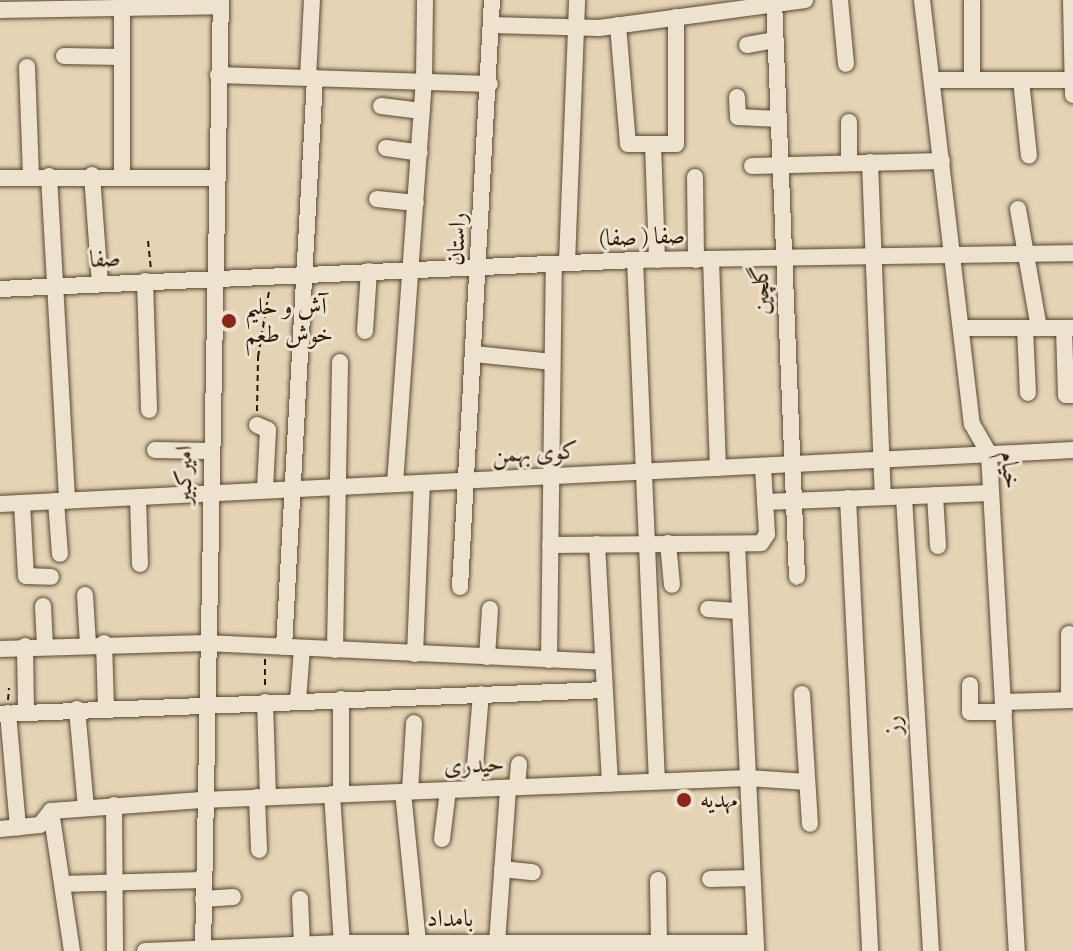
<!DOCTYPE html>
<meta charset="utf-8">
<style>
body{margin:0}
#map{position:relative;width:1073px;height:951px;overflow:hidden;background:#e4d3b4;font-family:"IM FELL French Canon",Amiri,serif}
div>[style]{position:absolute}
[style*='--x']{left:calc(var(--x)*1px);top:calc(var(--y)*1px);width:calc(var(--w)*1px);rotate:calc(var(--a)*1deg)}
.path>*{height:2px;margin-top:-1px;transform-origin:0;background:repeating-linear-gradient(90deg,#2a1a05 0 6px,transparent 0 10px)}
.roads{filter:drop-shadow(0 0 2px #584831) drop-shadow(0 0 2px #584831)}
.minor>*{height:16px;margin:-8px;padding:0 8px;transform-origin:8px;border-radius:8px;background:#ede2ce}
.dots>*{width:22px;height:22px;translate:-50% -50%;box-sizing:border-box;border:4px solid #ede2ce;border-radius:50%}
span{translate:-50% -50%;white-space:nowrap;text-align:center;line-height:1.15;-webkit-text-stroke:6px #ede2ce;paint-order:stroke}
.street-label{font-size:24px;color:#2a1a05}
.poi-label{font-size:24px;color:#2a1a05}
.left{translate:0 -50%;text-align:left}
</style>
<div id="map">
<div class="path">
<i style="--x:148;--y:241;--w:27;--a:84"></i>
<i style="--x:257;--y:411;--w:54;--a:-88.9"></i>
<i style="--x:258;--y:357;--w:67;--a:-80.5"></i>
<i style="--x:265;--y:659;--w:30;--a:90"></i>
<i style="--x:8;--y:700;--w:12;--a:-85"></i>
</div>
<div class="roads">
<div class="minor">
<i style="--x:774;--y:0;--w:577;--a:87.72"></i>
<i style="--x:840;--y:0;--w:64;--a:84.6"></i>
<i style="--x:922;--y:0;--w:427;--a:83.3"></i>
<i style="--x:972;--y:424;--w:34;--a:60"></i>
<i style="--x:989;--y:454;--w:498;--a:86.8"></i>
<i style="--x:1071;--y:0;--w:95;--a:88.8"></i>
<i style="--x:0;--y:10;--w:220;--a:-1"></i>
<i style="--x:491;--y:25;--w:108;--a:1.6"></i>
<i style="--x:599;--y:28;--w:208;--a:-7.7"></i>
<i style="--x:618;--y:25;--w:119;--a:85.2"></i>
<i style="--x:628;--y:144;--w:48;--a:0"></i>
<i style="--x:676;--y:144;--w:127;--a:-90"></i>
<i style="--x:747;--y:45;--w:29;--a:-10"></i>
<i style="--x:64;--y:56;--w:58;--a:1"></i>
<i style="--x:27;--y:67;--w:110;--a:87.9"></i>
<i style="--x:218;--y:75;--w:272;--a:1.9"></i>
<i style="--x:308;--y:78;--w:78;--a:-87.1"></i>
<i style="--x:932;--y:80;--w:141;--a:0"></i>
<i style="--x:972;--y:80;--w:80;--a:-90"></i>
<i style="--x:1021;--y:80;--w:76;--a:84"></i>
<i style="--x:737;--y:97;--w:20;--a:87"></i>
<i style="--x:738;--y:117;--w:41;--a:2.8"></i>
<i style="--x:381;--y:106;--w:41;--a:7"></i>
<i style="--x:653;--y:144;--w:116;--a:88"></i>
<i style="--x:386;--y:148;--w:34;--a:8"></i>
<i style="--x:849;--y:162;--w:40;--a:-90"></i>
<i style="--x:870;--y:162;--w:335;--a:87.8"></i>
<i style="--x:752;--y:166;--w:190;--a:-1.5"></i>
<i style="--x:92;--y:175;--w:108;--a:85.8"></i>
<i style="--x:49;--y:176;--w:325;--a:86.8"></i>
<i style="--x:122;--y:176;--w:169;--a:-90"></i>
<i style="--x:695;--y:177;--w:83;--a:89.3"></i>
<i style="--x:0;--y:178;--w:215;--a:0"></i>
<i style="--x:377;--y:199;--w:39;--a:6"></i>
<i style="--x:1018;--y:209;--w:121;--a:80"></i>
<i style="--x:711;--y:259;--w:209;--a:88.1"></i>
<i style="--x:635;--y:260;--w:522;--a:87.59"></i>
<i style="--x:567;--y:263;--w:263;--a:-87.8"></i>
<i style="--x:145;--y:281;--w:129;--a:88.2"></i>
<i style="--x:0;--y:289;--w:636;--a:-2.61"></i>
<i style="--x:635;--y:260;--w:438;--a:-0.9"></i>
<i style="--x:962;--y:328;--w:111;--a:0"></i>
<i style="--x:1025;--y:328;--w:65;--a:87.4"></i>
<i style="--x:1064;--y:328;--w:67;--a:88.3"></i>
<i style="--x:1066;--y:395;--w:7;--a:0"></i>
<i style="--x:365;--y:331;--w:60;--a:-86.2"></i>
<i style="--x:475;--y:354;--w:77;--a:5.9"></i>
<i style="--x:257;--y:425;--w:12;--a:24"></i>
<i style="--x:268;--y:430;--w:60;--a:92.9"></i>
<i style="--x:155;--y:450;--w:54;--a:1.1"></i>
<i style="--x:395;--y:484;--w:403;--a:-85.9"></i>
<i style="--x:424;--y:82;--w:82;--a:-89.3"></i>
<i style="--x:935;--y:495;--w:51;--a:86.6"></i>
<i style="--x:138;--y:497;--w:67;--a:88.3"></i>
<i style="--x:904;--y:497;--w:455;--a:86.6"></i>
<i style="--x:848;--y:498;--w:454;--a:87.2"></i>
<i style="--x:56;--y:501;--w:53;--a:85.7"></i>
<i style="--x:765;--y:502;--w:225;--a:-2.3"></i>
<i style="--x:22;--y:503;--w:73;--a:86.9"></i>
<i style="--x:26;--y:576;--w:25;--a:2"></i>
<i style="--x:0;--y:504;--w:1074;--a:-2.88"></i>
<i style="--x:668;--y:543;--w:42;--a:84.6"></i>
<i style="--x:597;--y:544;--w:240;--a:86.9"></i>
<i style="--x:737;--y:544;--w:407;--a:87.3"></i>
<i style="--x:550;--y:545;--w:211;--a:-0.5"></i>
<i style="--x:761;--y:543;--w:11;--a:-56"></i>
<i style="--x:767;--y:534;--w:68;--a:-93.4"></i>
<i style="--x:460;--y:587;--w:588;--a:-86.88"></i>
<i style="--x:85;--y:595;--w:49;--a:86.5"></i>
<i style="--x:43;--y:606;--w:40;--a:87.1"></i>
<i style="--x:708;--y:609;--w:32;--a:4"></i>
<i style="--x:104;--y:643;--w:65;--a:88.2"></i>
<i style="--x:25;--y:646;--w:66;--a:89.1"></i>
<i style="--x:284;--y:647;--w:570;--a:-86.88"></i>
<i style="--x:0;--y:649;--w:205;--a:-1.7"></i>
<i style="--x:205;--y:643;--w:398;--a:2.7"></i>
<i style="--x:335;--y:650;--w:288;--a:-89"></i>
<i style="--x:415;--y:654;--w:171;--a:-87.7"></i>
<i style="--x:487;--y:657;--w:48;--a:-86.4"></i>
<i style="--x:549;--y:660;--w:396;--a:-89.3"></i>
<i style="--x:970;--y:685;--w:27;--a:90"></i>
<i style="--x:970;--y:712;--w:34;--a:0"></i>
<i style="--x:802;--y:694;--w:130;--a:86.5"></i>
<i style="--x:1069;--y:700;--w:66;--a:-90"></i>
<i style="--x:298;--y:701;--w:53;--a:-85.7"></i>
<i style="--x:265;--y:702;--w:95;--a:88.2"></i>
<i style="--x:1003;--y:702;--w:70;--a:-1.6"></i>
<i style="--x:77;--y:709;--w:98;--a:84.8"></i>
<i style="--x:8;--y:713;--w:115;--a:85"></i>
<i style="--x:0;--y:714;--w:605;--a:-2.27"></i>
<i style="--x:517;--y:787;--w:23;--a:-85"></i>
<i style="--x:473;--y:789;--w:95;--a:-85.2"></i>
<i style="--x:410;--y:791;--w:68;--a:-86.6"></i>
<i style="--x:403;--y:792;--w:152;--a:84.3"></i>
<i style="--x:332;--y:794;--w:149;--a:86.2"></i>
<i style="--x:341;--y:794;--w:95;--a:-90"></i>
<i style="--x:257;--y:797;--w:53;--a:87.8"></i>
<i style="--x:114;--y:805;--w:146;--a:89.6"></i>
<i style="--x:51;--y:811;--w:142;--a:81.5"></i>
<i style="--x:0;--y:829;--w:40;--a:-5.7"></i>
<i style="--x:40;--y:825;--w:18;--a:-52"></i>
<i style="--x:51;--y:811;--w:151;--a:-4.2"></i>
<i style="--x:202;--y:800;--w:546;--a:-2.31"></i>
<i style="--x:748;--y:778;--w:59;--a:3.9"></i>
<i style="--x:442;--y:839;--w:49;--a:-83"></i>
<i style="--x:502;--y:869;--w:31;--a:6"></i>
<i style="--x:710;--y:879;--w:42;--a:-1.4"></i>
<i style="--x:658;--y:880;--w:63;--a:89.1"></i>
<i style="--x:62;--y:884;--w:141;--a:-1.6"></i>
<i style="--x:203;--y:899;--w:30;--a:-4"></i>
<i style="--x:300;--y:899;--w:45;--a:87.5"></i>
<i style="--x:497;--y:943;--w:155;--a:-85.9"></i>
<i style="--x:145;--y:951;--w:197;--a:-2.3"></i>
<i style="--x:342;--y:943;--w:413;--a:0"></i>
<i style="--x:203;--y:951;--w:951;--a:-88.92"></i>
</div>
</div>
<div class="dots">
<i style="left:229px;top:321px;background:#8f2418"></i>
<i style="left:684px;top:800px;background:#8f2418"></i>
</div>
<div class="street-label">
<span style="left:642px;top:237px;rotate:-2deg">صفا ( صفا)</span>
<span style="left:457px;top:239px;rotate:-87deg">راستان</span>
<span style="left:105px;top:259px;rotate:-3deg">صفا</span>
<span style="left:761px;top:290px;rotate:-92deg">گلچین</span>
<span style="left:535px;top:453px;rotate:-3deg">کوی بهمن</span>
<span style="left:1010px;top:470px;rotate:83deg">خیام</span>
<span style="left:184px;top:475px;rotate:-89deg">امیرکبیر</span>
<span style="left:893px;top:725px;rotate:-93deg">رز</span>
<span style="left:474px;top:765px;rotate:-2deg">حیدری</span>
<span style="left:450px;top:919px">بامداد</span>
</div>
<div class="poi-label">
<span class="left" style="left:245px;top:321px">آش و حلیم<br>خوش طعم</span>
<span class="left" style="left:700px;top:800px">مهدیه</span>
</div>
</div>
